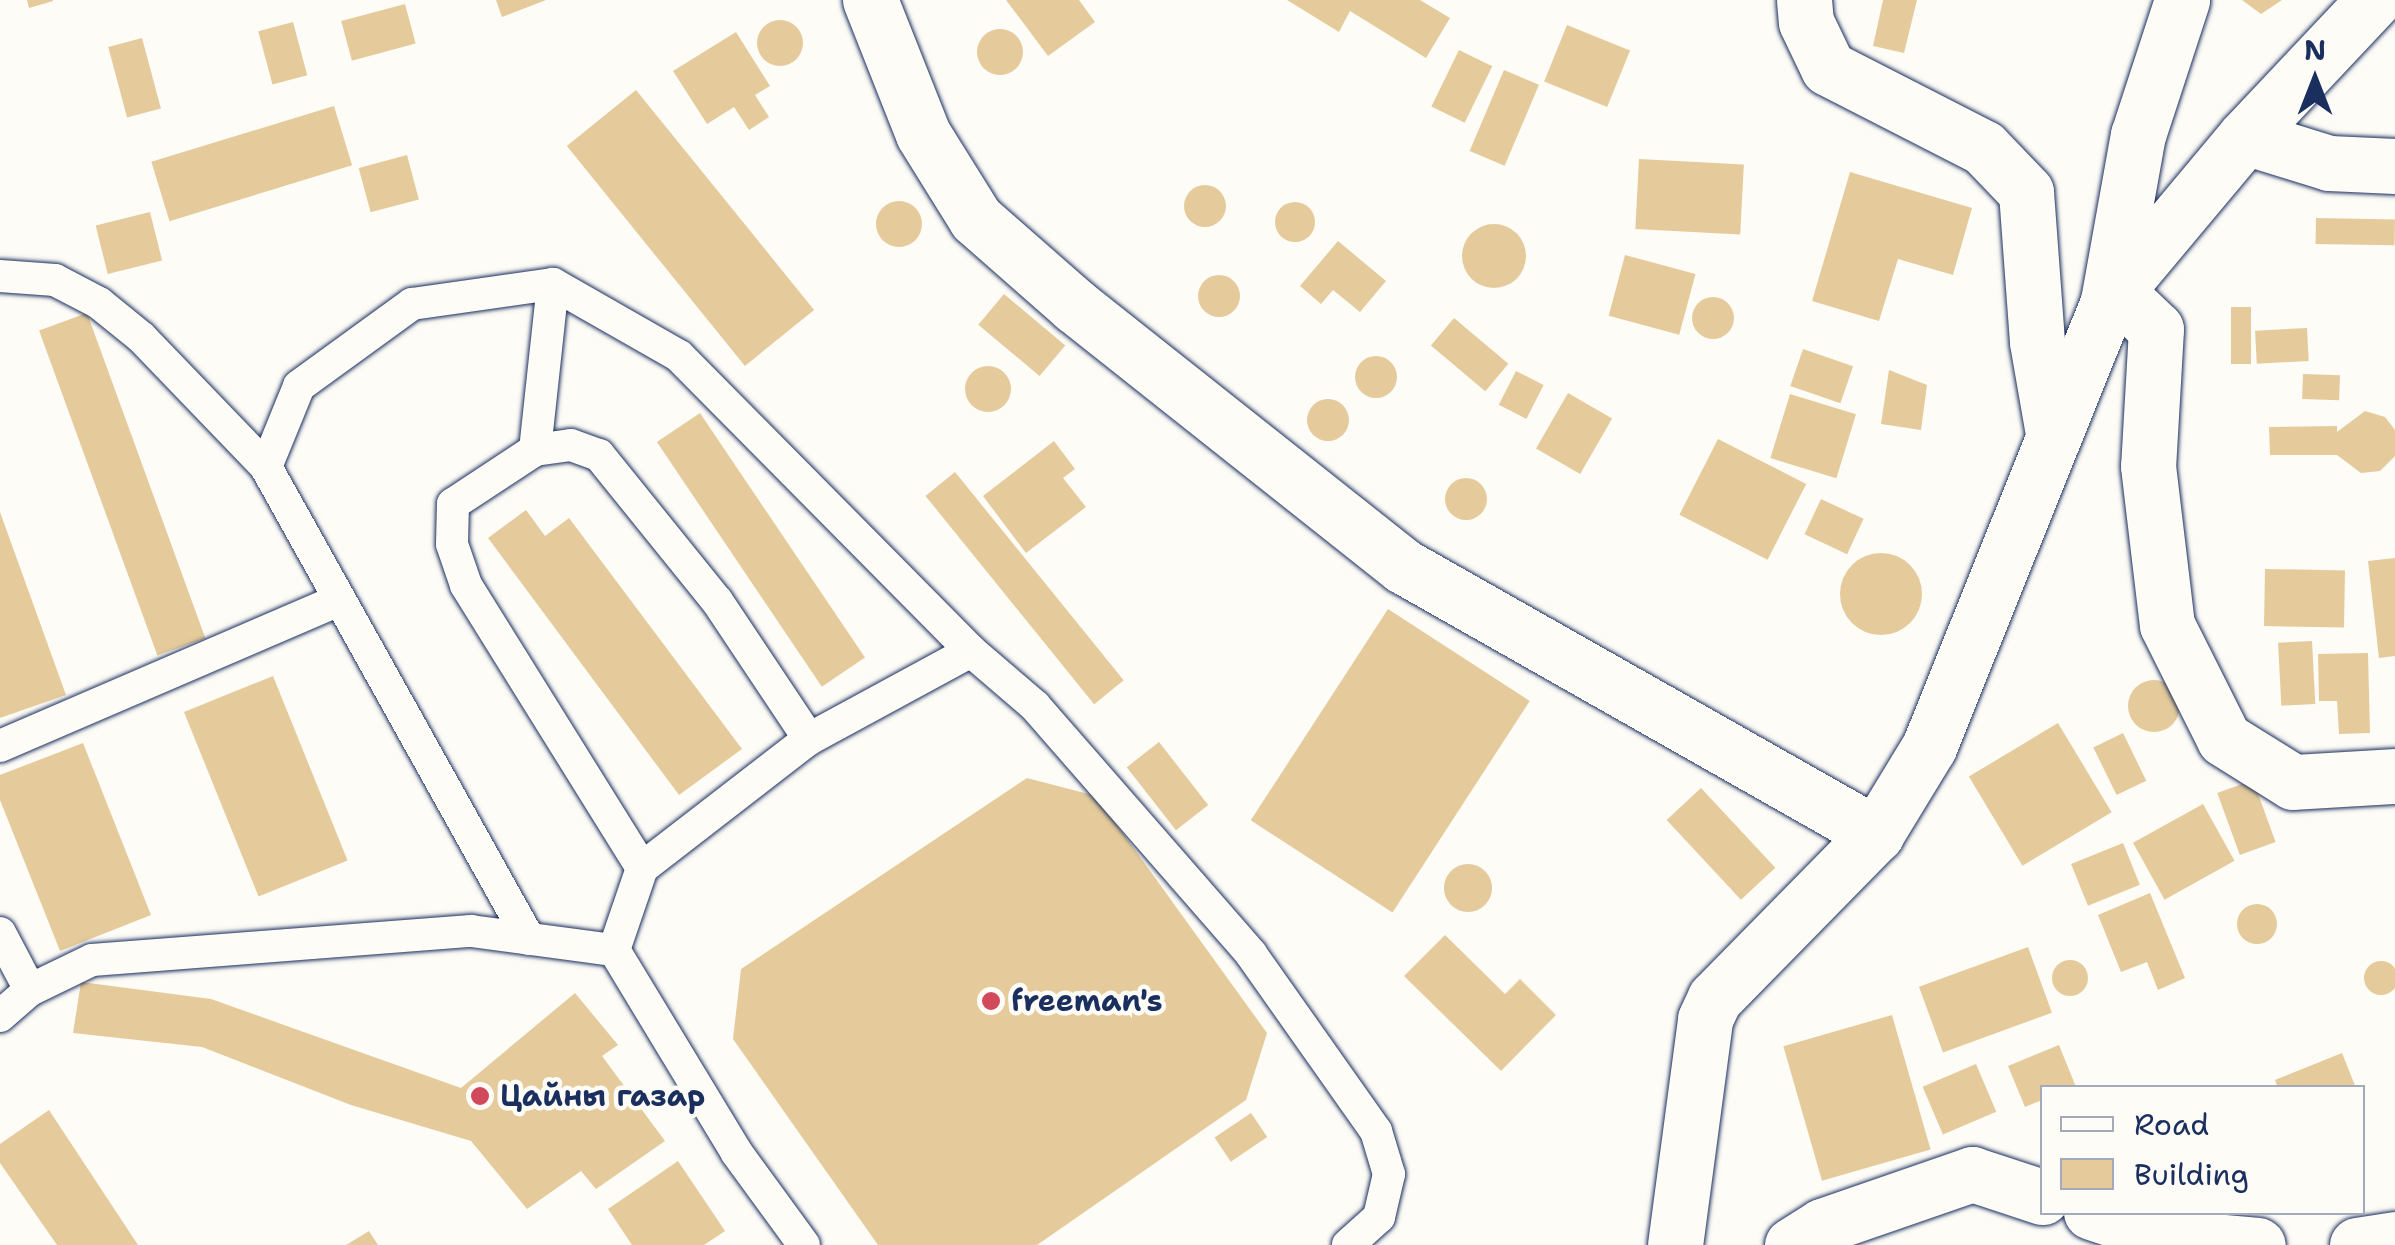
<!DOCTYPE html>
<meta charset="utf-8">
<style>
body{margin:0}
#map{position:relative;width:2395px;height:1245px;overflow:hidden;background:#fdfcf7;font-family:"Shantell Sans",sans-serif}
div>[style]{position:absolute}
[style*='--x']{left:calc(var(--x)*1px);top:calc(var(--y)*1px);width:calc(var(--w)*1px);rotate:calc(var(--a)*1deg)}
.building>*{inset:0;background:#e5cb9b;transform-origin:0 0}
.round{border-radius:50%}
.roads{filter:drop-shadow(0 0 2px #1b2f5e) drop-shadow(0 0 2px #1b2f5e)}
.lane>*{height:32px;margin:-16px;padding:0 16px;transform-origin:16px;border-radius:16px;background:#fdfcf7}
.street>*{height:55px;margin:-27.5px;padding:0 27.5px;transform-origin:27.5px;border-radius:27.5px;background:#fdfcf7}
.secondary>*{height:55px;margin:-27.5px;padding:0 27.5px;transform-origin:27.5px;border-radius:27.5px;background:#fdfcf7}
.dots>*{width:28px;height:28px;translate:-50% -50%;box-sizing:border-box;border:5px solid #fdfcf7;border-radius:50%}
span{translate:-50% -50%;white-space:nowrap;text-align:center;line-height:1.15;-webkit-text-stroke:9px #fdfcf7;paint-order:stroke}
.poi-label{font-size:30px;color:#1b2f5e;font-weight:700}
.left{translate:0 -50%;text-align:left}
.legend{position:absolute;left:2040px;top:1085px;width:325px;height:130px;box-sizing:border-box;background:#fdfcf7;border:2px solid #a3aaba;margin:0;padding:12px 18px;list-style:none;font-size:30px;color:#1b2f5e}
.legend li{display:flex;align-items:center;gap:20px;height:50px}
.legend b{width:50px;border:2px solid #a3aaba}
.north{position:absolute;left:2265px;top:30px;width:100px;height:100px;-webkit-text-stroke:8px #fdfcf7;paint-order:stroke;rotate:0deg;font-size:28px;font-weight:700;line-height:40px;text-align:center;color:#1b2f5e}
.north::after{content:'';display:block;margin:auto;width:35px;height:45px;background:#1b2f5e;clip-path:polygon(50% 0,100% 100%,50% 72%,0 100%)}
</style>
<div id="map">
<div class="building">
<i style="clip-path:polygon(27px 0,53px 0,53px 1px,29px 8px)"></i>
<i style="clip-path:polygon(496px 0,546px 0,502px 17px)"></i>
<i style="clip-path:polygon(1006px 0,1079px 0,1095px 22px,1048px 56px)"></i>
<i style="clip-path:polygon(1287px 0,1420px 0,1450px 18px,1426px 58px,1350px 11px,1339px 32px)"></i>
<i style="clip-path:polygon(1883px 0,1917px 0,1904px 53px,1873px 46px)"></i>
<i style="clip-path:polygon(2242px 0,2282px 0,2261px 14px)"></i>
<i style="left:405px;top:4px;width:41px;height:66px;rotate:75deg"></i>
<i class="round" style="left:757px;top:20px;width:46px;height:46px"></i>
<i style="left:293px;top:22px;width:55px;height:36px;rotate:75deg"></i>
<i style="left:1567px;top:25px;width:68px;height:61px;rotate:22deg"></i>
<i class="round" style="left:977px;top:29px;width:46px;height:46px"></i>
<i style="clip-path:polygon(736px 32px,770px 86px,755px 95px,769px 117px,749px 130px,734px 107px,707px 124px,673px 71px)"></i>
<i style="left:142px;top:38px;width:73px;height:35px;rotate:75deg"></i>
<i style="left:1459px;top:50px;width:37px;height:63px;rotate:26deg"></i>
<i style="left:1504px;top:70px;width:38px;height:88px;rotate:23deg"></i>
<i style="left:636px;top:90px;width:283px;height:89px;rotate:51deg"></i>
<i style="left:334px;top:106px;width:62px;height:191px;rotate:73deg"></i>
<i style="left:407px;top:155px;width:46px;height:50px;rotate:75deg"></i>
<i style="left:1639px;top:159px;width:105px;height:70px;rotate:3deg"></i>
<i style="clip-path:polygon(1850px 172px,1972px 208px,1953px 275px,1898px 259px,1879px 321px,1812px 301px)"></i>
<i class="round" style="left:1184px;top:185px;width:42px;height:42px"></i>
<i class="round" style="left:876px;top:201px;width:46px;height:46px"></i>
<i class="round" style="left:1275px;top:202px;width:40px;height:40px"></i>
<i style="left:150px;top:212px;width:50px;height:56px;rotate:76deg"></i>
<i style="left:2316px;top:218px;width:79px;height:26px;rotate:1deg"></i>
<i class="round" style="left:1462px;top:224px;width:64px;height:64px"></i>
<i style="clip-path:polygon(1338px 241px,1386px 281px,1360px 312px,1333px 290px,1321px 304px,1300px 286px)"></i>
<i style="left:1625px;top:255px;width:73px;height:63px;rotate:15deg"></i>
<i class="round" style="left:1198px;top:275px;width:42px;height:42px"></i>
<i style="left:1004px;top:294px;width:80px;height:40px;rotate:40deg"></i>
<i class="round" style="left:1692px;top:297px;width:42px;height:42px"></i>
<i style="left:2231px;top:307px;width:20px;height:57px"></i>
<i style="left:87px;top:313px;width:346px;height:51px;rotate:70deg"></i>
<i style="left:1454px;top:318px;width:71px;height:36px;rotate:40deg"></i>
<i style="left:2307px;top:328px;width:33px;height:52px;rotate:87deg"></i>
<i style="left:1803px;top:349px;width:53px;height:39px;rotate:19deg"></i>
<i class="round" style="left:1355px;top:356px;width:42px;height:42px"></i>
<i class="round" style="left:965px;top:366px;width:46px;height:46px"></i>
<i style="clip-path:polygon(1889px 370px,1927px 385px,1921px 430px,1881px 424px)"></i>
<i style="left:1516px;top:371px;width:31px;height:38px;rotate:27deg"></i>
<i style="left:2303px;top:374px;width:37px;height:25px;rotate:2deg"></i>
<i style="left:1568px;top:393px;width:51px;height:64px;rotate:30deg"></i>
<i style="left:1790px;top:394px;width:69px;height:67px;rotate:17deg"></i>
<i class="round" style="left:1307px;top:399px;width:42px;height:42px"></i>
<i style="clip-path:polygon(2365px 411px,2385px 417px,2395px 430px,2395px 456px,2380px 471px,2361px 473px,2337px 455px,2270px 455px,2269px 427px,2337px 426px,2337px 432px)"></i>
<i style="left:700px;top:413px;width:295px;height:52px;rotate:56deg"></i>
<i style="left:1718px;top:439px;width:99px;height:85px;rotate:27deg"></i>
<i style="clip-path:polygon(1054px 441px,1075px 469px,1063px 478px,1086px 507px,1026px 553px,983px 496px)"></i>
<i style="left:955px;top:472px;width:268px;height:38px;rotate:51deg"></i>
<i class="round" style="left:1445px;top:478px;width:42px;height:42px"></i>
<i style="left:1821px;top:499px;width:47px;height:39px;rotate:25deg"></i>
<i style="clip-path:polygon(526px 510px,545px 536px,569px 518px,742px 749px,679px 795px,488px 538px)"></i>
<i style="clip-path:polygon(0 512px,66px 695px,0 718px)"></i>
<i class="round" style="left:1840px;top:553px;width:82px;height:82px"></i>
<i style="clip-path:polygon(2395px 558px,2395px 656px,2379px 658px,2368px 561px)"></i>
<i style="left:2265px;top:569px;width:80px;height:57px;rotate:1deg"></i>
<i style="left:1388px;top:609px;width:169px;height:252px;rotate:33deg"></i>
<i style="left:2312px;top:641px;width:63px;height:34px;rotate:87deg"></i>
<i style="clip-path:polygon(2368px 653px,2370px 733px,2339px 734px,2337px 701px,2319px 701px,2318px 654px)"></i>
<i style="left:273px;top:676px;width:199px;height:96px;rotate:68deg"></i>
<i class="round" style="left:2128px;top:680px;width:52px;height:52px"></i>
<i style="left:2058px;top:723px;width:104px;height:104px;rotate:59deg"></i>
<i style="left:2123px;top:733px;width:53px;height:33px;rotate:64deg"></i>
<i style="left:1159px;top:742px;width:80px;height:41px;rotate:52deg"></i>
<i style="clip-path:polygon(83px 743px,151px 915px,60px 951px,0 800px,0 775px)"></i>
<i style="clip-path:polygon(1027px 778px,1096px 796px,1267px 1033px,1246px 1100px,1037px 1245px,878px 1245px,733px 1039px,741px 969px)"></i>
<i style="left:2253px;top:780px;width:66px;height:38px;rotate:70deg"></i>
<i style="left:1701px;top:788px;width:109px;height:47px;rotate:47deg"></i>
<i style="left:2203px;top:804px;width:65px;height:80px;rotate:61deg"></i>
<i style="left:2123px;top:843px;width:45px;height:56px;rotate:68deg"></i>
<i class="round" style="left:1444px;top:864px;width:48px;height:48px"></i>
<i style="clip-path:polygon(2150px 893px,2185px 978px,2158px 990px,2147px 962px,2121px 972px,2098px 915px)"></i>
<i class="round" style="left:2237px;top:904px;width:40px;height:40px"></i>
<i style="clip-path:polygon(1445px 935px,1505px 994px,1520px 979px,1556px 1015px,1501px 1071px,1404px 976px)"></i>
<i style="left:2028px;top:947px;width:70px;height:116px;rotate:70deg"></i>
<i class="round" style="left:2052px;top:960px;width:36px;height:36px"></i>
<i class="round" style="left:2364px;top:961px;width:34px;height:34px"></i>
<i style="clip-path:polygon(81px 982px,211px 999px,461px 1088px,575px 993px,618px 1045px,602px 1056px,665px 1141px,596px 1189px,581px 1171px,527px 1209px,471px 1141px,351px 1105px,202px 1047px,73px 1033px)"></i>
<i style="left:1892px;top:1015px;width:140px;height:113px;rotate:74deg"></i>
<i style="clip-path:polygon(2059px 1045px,2076px 1087px,2042px 1088px,2042px 1100px,2025px 1107px,2008px 1066px)"></i>
<i style="clip-path:polygon(2342px 1053px,2356px 1088px,2278px 1088px,2275px 1080px)"></i>
<i style="left:1976px;top:1064px;width:52px;height:58px;rotate:67deg"></i>
<i style="clip-path:polygon(49px 1110px,138px 1245px,57px 1245px,0 1163px,0 1144px)"></i>
<i style="left:1251px;top:1113px;width:29px;height:44px;rotate:56deg"></i>
<i style="clip-path:polygon(678px 1161px,725px 1231px,704px 1245px,632px 1245px,608px 1209px)"></i>
<i style="clip-path:polygon(369px 1231px,378px 1245px,346px 1245px)"></i>
</div>
<div class="roads">
<div class="lane">
<i style="--x:0;--y:276;--w:55;--a:4.2"></i>
<i style="--x:55;--y:280;--w:50;--a:27.6"></i>
<i style="--x:99;--y:303;--w:55;--a:39.1"></i>
<i style="--x:142;--y:338;--w:179;--a:46.1"></i>
<i style="--x:535;--y:450;--w:167;--a:-83.8"></i>
<i style="--x:0;--y:746;--w:367;--a:-23.3"></i>
<i style="--x:642;--y:868;--w:211;--a:-37.7"></i>
<i style="--x:809;--y:739;--w:184;--a:-28.5"></i>
<i style="--x:0;--y:933;--w:64;--a:62.2"></i>
<i style="--x:529;--y:939;--w:540;--a:-119.13"></i>
<i style="--x:266;--y:467;--w:87;--a:-67.8"></i>
<i style="--x:299;--y:386;--w:140;--a:-36"></i>
<i style="--x:412;--y:304;--w:142;--a:-8.1"></i>
<i style="--x:553;--y:284;--w:145;--a:29.7"></i>
<i style="--x:679;--y:356;--w:415;--a:45.3"></i>
<i style="--x:971;--y:651;--w:84;--a:40.7"></i>
<i style="--x:1035;--y:706;--w:329;--a:48.9"></i>
<i style="--x:1251;--y:954;--w:217;--a:54.8"></i>
<i style="--x:1376;--y:1131;--w:45;--a:73.2"></i>
<i style="--x:1389;--y:1174;--w:44;--a:103.1"></i>
<i style="--x:1379;--y:1217;--w:42;--a:137.9"></i>
<i style="--x:0;--y:1016;--w:40;--a:-41"></i>
<i style="--x:30;--y:990;--w:69;--a:-25.8"></i>
<i style="--x:92;--y:960;--w:380;--a:-4.4"></i>
<i style="--x:471;--y:931;--w:144;--a:7.6"></i>
<i style="--x:804;--y:1245;--w:114;--a:-126.1"></i>
<i style="--x:737;--y:1153;--w:237;--a:-121.2"></i>
<i style="--x:614;--y:950;--w:87;--a:-71.1"></i>
<i style="--x:642;--y:868;--w:333;--a:-121.9"></i>
<i style="--x:466;--y:585;--w:43;--a:-108.9"></i>
<i style="--x:452;--y:544;--w:40;--a:-88.6"></i>
<i style="--x:453;--y:504;--w:98;--a:-33.4"></i>
<i style="--x:535;--y:450;--w:36;--a:-8"></i>
<i style="--x:571;--y:445;--w:30;--a:20"></i>
<i style="--x:599;--y:455;--w:188;--a:51.1"></i>
<i style="--x:717;--y:601;--w:166;--a:56.3"></i>
</div>
<div class="street">
<i style="--x:870;--y:0;--w:144;--a:68.4"></i>
<i style="--x:923;--y:134;--w:100;--a:58.1"></i>
<i style="--x:976;--y:219;--w:132;--a:41.3"></i>
<i style="--x:1075;--y:306;--w:419;--a:38.4"></i>
<i style="--x:1403;--y:566;--w:544;--a:29.54"></i>
<i style="--x:1804;--y:0;--w:22;--a:85"></i>
<i style="--x:1806;--y:22;--w:51;--a:64.4"></i>
<i style="--x:1828;--y:68;--w:175;--a:27.1"></i>
<i style="--x:1984;--y:148;--w:61;--a:46.3"></i>
<i style="--x:2026;--y:192;--w:150;--a:85.8"></i>
<i style="--x:2037;--y:342;--w:93;--a:80.1"></i>
<i style="--x:2374;--y:0;--w:188;--a:133.3"></i>
<i style="--x:2245;--y:137;--w:214;--a:129.9"></i>
<i style="--x:2108;--y:301;--w:28;--a:17"></i>
<i style="--x:2135;--y:309;--w:29;--a:44"></i>
<i style="--x:2156;--y:329;--w:137;--a:93.3"></i>
<i style="--x:2148;--y:466;--w:160;--a:83.2"></i>
<i style="--x:2167;--y:625;--w:127;--a:63.4"></i>
<i style="--x:2224;--y:739;--w:81;--a:31.9"></i>
<i style="--x:2293;--y:782;--w:102;--a:-3.4"></i>
<i style="--x:2245;--y:137;--w:88;--a:17.2"></i>
<i style="--x:2329;--y:163;--w:66;--a:2.6"></i>
<i style="--x:2091;--y:1212;--w:79;--a:18.4"></i>
<i style="--x:2166;--y:1237;--w:92;--a:5"></i>
<i style="--x:1792;--y:1245;--w:36;--a:-32"></i>
<i style="--x:1822;--y:1226;--w:159;--a:-19.1"></i>
<i style="--x:1972;--y:1174;--w:74;--a:18.2"></i>
<i style="--x:2357;--y:1245;--w:38;--a:-9"></i>
</div>
<div class="secondary">
<i style="--x:1675;--y:1245;--w:228;--a:-82.4"></i>
<i style="--x:1705;--y:1019;--w:23;--a:-65"></i>
<i style="--x:1715;--y:998;--w:230;--a:-45.5"></i>
<i style="--x:1876;--y:834;--w:102;--a:-58.7"></i>
<i style="--x:1929;--y:747;--w:481;--a:-68.1"></i>
<i style="--x:2108;--y:301;--w:169;--a:-79.8"></i>
<i style="--x:2138;--y:135;--w:142;--a:-71.9"></i>
</div>
</div>
<div class="dots">
<i style="left:991px;top:1001px;background:#d1495b"></i>
<i style="left:480px;top:1096px;background:#d1495b"></i>
</div>
<div class="poi-label">
<span class="left" style="left:1011px;top:1001px">freeman's</span>
<span class="left" style="left:500px;top:1096px">Цайны газар</span>
</div>
<ul class="legend">
<li><b style="height:12px;background:#fdfcf7"></b>Road</li>
<li><b style="height:28px;background:#e5cb9b"></b>Building</li>
</ul>
<div class="north">N</div>
</div>
